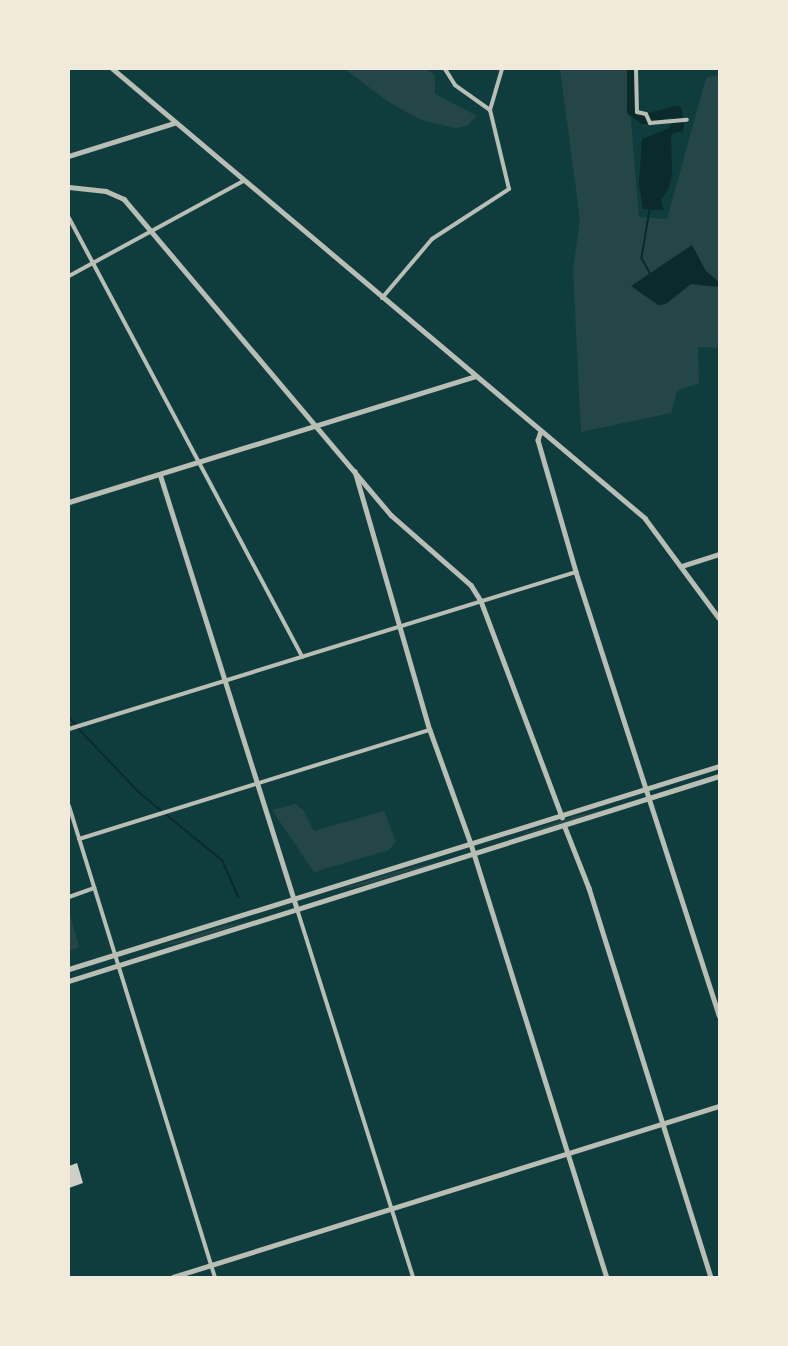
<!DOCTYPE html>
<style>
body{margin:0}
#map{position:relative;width:788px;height:1346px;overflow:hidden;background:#0f3d3e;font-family:"IBM Plex Serif",serif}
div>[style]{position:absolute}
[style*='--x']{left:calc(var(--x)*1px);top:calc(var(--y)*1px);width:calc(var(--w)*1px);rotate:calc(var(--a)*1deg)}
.green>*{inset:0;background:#244646}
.water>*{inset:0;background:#0a2a2b}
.stream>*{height:1.5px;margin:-0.75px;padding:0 0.75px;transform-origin:0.75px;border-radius:0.75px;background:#0a2a2b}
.river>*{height:10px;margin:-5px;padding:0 5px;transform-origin:5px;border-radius:5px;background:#0a2a2b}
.building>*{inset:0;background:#cfcfc3}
.minor>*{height:4px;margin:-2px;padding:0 2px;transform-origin:2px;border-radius:2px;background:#b8beb3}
.tertiary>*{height:4.5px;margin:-2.25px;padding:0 2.25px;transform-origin:2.25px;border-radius:2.25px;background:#b8beb3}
span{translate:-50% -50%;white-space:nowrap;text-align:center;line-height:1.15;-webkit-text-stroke:5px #f1e9da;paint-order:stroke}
.frame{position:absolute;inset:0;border:70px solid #f1e9da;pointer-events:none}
</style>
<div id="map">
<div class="green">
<i style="clip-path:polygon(345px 69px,425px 69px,435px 75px,435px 94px,477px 116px,467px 126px,456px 128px,421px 120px,390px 103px)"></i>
<i style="clip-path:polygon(560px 69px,633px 69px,630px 108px,639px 217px,667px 219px,706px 78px,719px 75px,719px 348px,698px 347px,699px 383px,677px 391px,671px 413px,581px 432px,573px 270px,580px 220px)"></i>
<i style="clip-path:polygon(295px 804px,303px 810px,314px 831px,384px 811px,396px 842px,389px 850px,314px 872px,272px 810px)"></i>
<i style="clip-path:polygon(608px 809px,545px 829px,518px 835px,576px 816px)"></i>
<i style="clip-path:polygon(439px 862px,368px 884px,337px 890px,402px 870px)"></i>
<i style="clip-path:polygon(69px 911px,79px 947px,69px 951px)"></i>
<i style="clip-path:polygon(247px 922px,188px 941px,158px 947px,223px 926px)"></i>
</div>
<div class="water">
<i style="clip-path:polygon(684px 122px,683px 133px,676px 130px,671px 136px,672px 174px,669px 188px,661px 200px,664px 210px,643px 209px,639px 184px,642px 139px)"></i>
<i style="clip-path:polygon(692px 245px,706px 271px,719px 282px,717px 287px,691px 284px,666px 304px,658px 305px,631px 286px)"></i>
</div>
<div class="stream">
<i style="--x:650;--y:210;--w:49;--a:99.5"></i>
<i style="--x:642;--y:258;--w:19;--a:62"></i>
<i style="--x:69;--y:716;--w:11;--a:52"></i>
<i style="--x:79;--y:729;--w:88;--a:46.4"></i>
<i style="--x:140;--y:793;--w:107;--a:39.3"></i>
<i style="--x:223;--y:861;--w:40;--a:66.6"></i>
</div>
<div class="river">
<i style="--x:632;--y:69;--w:42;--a:90"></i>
<i style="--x:632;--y:111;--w:14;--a:34"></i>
<i style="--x:644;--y:119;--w:34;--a:-14"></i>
<i style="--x:677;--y:111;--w:15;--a:86"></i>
<i style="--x:678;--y:126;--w:4;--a:153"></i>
</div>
<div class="building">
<i style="clip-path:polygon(77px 1163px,83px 1183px,69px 1188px,69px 1166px)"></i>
</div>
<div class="minor">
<i style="--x:636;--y:69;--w:43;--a:88.7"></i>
<i style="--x:637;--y:112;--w:9;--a:13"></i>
<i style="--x:646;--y:114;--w:10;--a:66"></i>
<i style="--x:650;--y:123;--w:37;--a:-5"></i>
<i style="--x:490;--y:110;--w:43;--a:-73.7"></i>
<i style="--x:69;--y:218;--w:497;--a:62"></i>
<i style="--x:69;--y:276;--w:198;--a:-28.6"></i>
<i style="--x:382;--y:298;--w:77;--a:-49.7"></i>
<i style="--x:432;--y:239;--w:92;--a:-33"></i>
<i style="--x:509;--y:189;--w:81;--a:-103.5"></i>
<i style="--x:490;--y:110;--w:43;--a:-144.5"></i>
<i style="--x:455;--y:85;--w:19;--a:-122"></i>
<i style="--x:69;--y:729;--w:531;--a:-17.21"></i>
<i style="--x:69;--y:806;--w:493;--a:72.8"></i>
<i style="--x:79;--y:839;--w:368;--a:-17.3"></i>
<i style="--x:69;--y:897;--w:27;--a:-20"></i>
<i style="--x:297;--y:909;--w:386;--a:72.5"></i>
</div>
<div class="tertiary">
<i style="--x:113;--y:69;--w:696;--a:40.16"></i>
<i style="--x:645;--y:518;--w:124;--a:53.5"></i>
<i style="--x:69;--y:156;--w:110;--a:-17.4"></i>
<i style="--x:69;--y:187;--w:37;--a:6"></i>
<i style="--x:106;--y:191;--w:20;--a:24"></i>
<i style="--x:124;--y:199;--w:414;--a:49.8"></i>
<i style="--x:391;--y:515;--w:106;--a:41.2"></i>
<i style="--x:471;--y:585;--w:19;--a:58"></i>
<i style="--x:481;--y:601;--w:231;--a:69.4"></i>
<i style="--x:541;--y:431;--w:9;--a:108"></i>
<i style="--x:538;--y:440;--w:137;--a:73.9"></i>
<i style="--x:576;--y:572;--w:466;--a:72.1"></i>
<i style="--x:355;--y:471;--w:270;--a:73.9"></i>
<i style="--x:430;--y:730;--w:121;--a:70.2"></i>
<i style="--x:471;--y:844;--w:454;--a:72.6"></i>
<i style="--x:160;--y:474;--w:456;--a:72.5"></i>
<i style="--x:69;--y:502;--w:425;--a:-17.2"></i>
<i style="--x:682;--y:566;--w:39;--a:-18"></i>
<i style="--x:565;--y:827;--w:66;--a:68.5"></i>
<i style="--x:589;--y:888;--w:408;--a:72.6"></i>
<i style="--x:69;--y:969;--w:681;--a:-17.34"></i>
<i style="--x:69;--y:981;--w:682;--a:-17.5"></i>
<i style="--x:173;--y:1277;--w:572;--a:-17.39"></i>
</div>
<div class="frame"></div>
</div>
